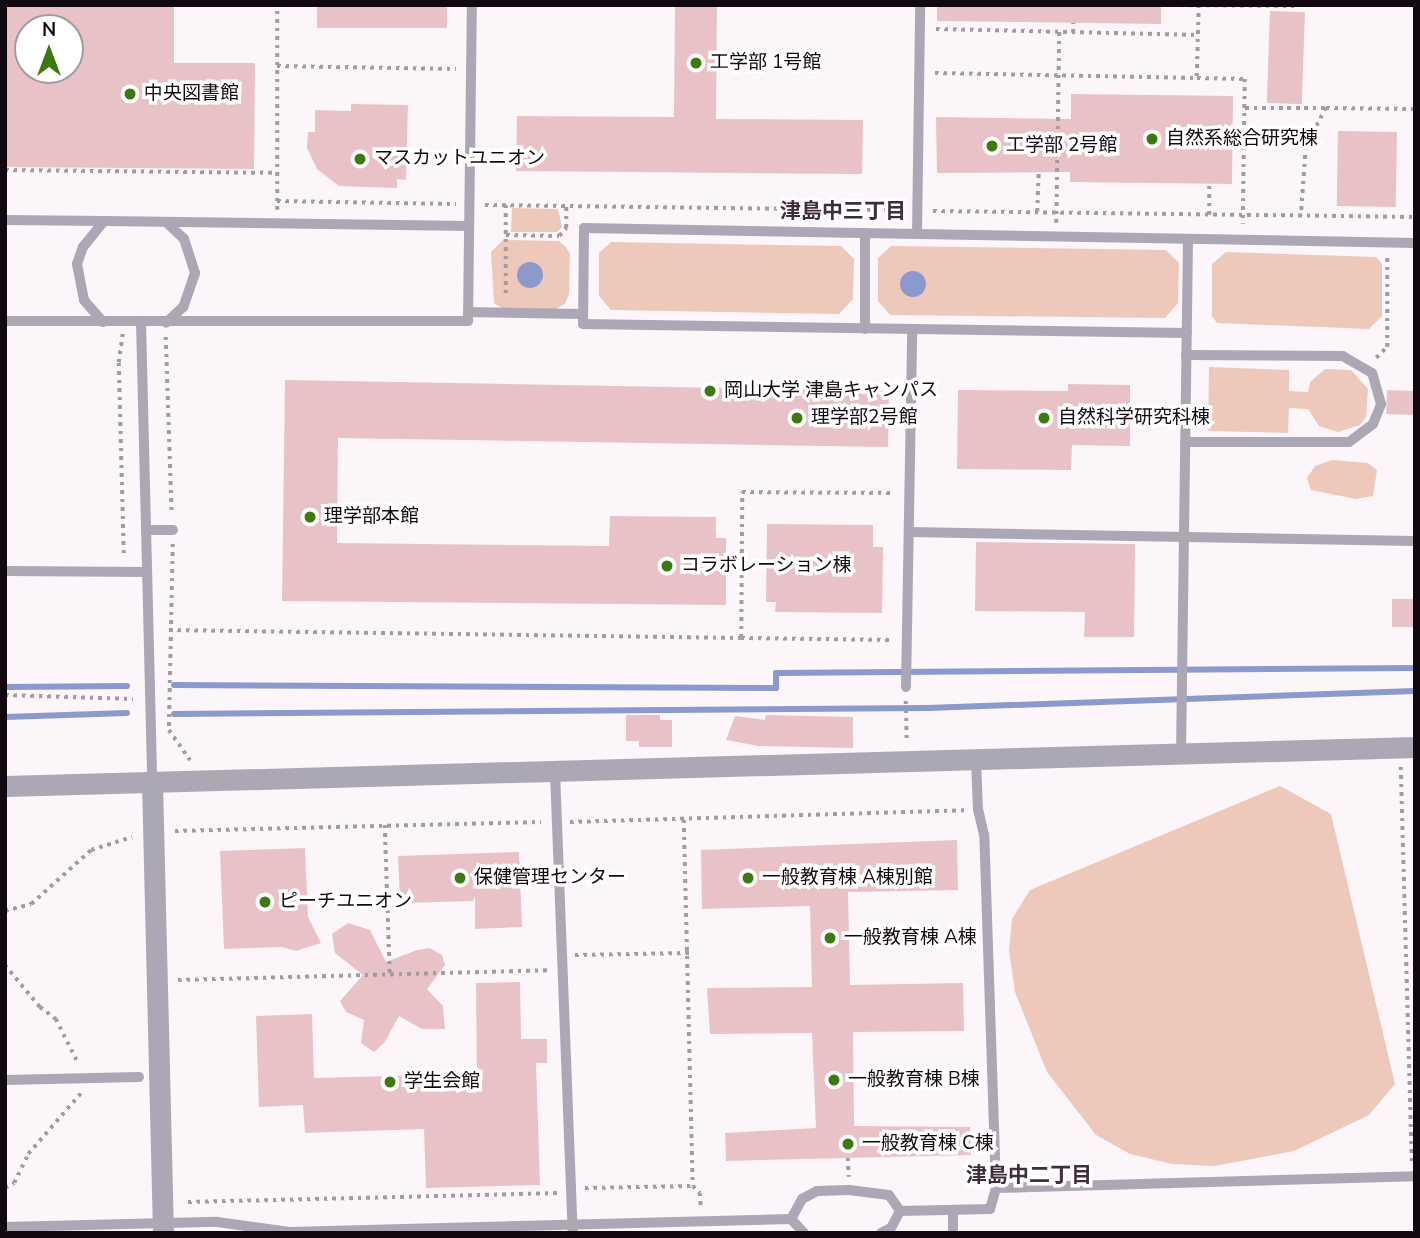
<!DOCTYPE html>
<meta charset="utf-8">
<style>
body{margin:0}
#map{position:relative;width:1420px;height:1238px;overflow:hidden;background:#fcf6fa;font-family:"Nunito Sans","Noto Sans JP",sans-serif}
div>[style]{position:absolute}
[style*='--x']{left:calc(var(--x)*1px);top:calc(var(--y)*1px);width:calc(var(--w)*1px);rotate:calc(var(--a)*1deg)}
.green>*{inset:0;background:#eec8ba}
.water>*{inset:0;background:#8c99cd}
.round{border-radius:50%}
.stream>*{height:6px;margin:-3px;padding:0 3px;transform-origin:3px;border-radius:3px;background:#8c99cd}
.building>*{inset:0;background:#e8c2c7;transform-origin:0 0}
.path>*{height:3.5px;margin-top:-1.75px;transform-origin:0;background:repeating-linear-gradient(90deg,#a29ba0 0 3.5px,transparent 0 8.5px)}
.service>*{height:10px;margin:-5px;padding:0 5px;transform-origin:5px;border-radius:5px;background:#aca7b4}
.tertiary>*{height:21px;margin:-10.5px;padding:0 10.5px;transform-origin:10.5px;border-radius:10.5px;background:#aca7b4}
.dots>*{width:19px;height:19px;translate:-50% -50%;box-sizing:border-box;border:4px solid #fff;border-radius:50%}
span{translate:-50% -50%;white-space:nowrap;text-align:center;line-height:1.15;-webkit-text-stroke:7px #fff;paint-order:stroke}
.poi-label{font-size:19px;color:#12080f}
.left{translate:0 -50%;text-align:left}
.neighbourhood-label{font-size:21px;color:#422b3c;font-weight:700}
.frame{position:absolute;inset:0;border:7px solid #12080f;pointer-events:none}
.north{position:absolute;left:14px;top:14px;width:70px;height:70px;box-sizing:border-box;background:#fff;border:2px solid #a09c9f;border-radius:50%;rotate:0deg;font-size:19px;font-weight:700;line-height:28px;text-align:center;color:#12080f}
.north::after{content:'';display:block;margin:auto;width:24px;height:32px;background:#3d7911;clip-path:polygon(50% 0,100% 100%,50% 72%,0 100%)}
</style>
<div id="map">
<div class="green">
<i style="clip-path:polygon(512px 208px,558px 209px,562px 227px,557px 232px,511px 232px)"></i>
<i style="clip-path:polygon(503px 240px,559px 241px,566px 247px,570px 254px,569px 294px,565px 304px,556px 309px,503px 309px,494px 303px,491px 252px)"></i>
<i style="clip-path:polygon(611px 242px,841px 246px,854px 259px,853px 299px,839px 314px,611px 310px,599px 296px,599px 253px)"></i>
<i style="clip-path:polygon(891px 246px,1166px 250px,1179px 263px,1178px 303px,1165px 318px,890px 315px,878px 301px,878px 258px)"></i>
<i style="clip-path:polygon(1226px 252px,1376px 257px,1382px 264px,1382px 316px,1369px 329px,1217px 323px,1212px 316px,1212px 264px)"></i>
<i style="clip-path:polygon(1209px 367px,1289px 370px,1289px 391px,1308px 392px,1310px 382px,1325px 369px,1351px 370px,1368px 389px,1366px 417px,1360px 425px,1338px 432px,1319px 426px,1308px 409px,1289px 408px,1288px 433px,1208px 431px)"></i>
<i style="clip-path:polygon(1332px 460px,1368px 463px,1377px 470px,1373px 496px,1356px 499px,1311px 490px,1307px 478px,1315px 466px)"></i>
<i style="clip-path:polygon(1280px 786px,1331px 814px,1395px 1084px,1369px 1115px,1294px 1151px,1214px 1166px,1172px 1164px,1130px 1154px,1096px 1135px,1047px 1072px,1015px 992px,1009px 950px,1012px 919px,1030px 890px)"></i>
</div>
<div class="water">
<i class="round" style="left:517px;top:262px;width:26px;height:26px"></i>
<i class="round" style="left:900px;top:271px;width:26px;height:26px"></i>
</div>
<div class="stream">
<i style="--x:174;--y:685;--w:602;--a:0.29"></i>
<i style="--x:776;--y:688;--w:15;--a:-90"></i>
<i style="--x:776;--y:673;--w:639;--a:-0.45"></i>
<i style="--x:5;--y:687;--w:122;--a:-0.5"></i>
<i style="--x:174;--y:714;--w:753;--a:-0.46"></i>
<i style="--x:927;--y:708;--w:488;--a:-2"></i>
<i style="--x:5;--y:717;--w:122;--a:-1.9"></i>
</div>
<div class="building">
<i style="clip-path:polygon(evenodd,5px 5px,174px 5px,174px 63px,255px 63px,254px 169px,5px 167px,5px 5px,28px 28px,70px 28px,70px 70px,28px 70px,28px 28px)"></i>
<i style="left:317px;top:5px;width:130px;height:23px"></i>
<i style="clip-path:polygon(675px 5px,717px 5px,716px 119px,863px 120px,862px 174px,516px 171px,517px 116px,674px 117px)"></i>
<i style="clip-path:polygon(937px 5px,1161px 5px,1161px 24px,937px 21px)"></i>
<i style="left:1270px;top:11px;width:35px;height:92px;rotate:2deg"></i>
<i style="clip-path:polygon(1071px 94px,1233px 96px,1232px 184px,1070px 182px,1070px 172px,937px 173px,936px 117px,1071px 119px)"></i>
<i style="clip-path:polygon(351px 104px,408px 105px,406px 180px,397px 179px,397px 188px,339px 186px,317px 169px,307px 148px,308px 132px,315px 132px,315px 110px,351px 111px)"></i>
<i style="left:1338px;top:131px;width:59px;height:75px;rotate:1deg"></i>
<i style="clip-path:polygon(285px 380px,889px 391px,888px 447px,338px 438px,337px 543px,609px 546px,610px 516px,716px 517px,716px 538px,726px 538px,726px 605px,282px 601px)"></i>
<i style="clip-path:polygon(1068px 384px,1130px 385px,1130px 446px,1072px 445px,1071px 470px,957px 469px,958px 390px,1068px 391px)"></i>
<i style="left:1387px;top:390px;width:28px;height:24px;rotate:2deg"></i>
<i style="clip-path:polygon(767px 524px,873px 525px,873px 547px,883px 547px,882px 613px,775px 612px,776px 602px,766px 602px)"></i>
<i style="clip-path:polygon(976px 542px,1135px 544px,1134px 637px,1084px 637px,1085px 612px,975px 611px)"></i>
<i style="left:1392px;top:599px;width:23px;height:28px"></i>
<i style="clip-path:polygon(626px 715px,660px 715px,660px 720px,672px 720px,672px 747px,639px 747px,639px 741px,626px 741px)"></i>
<i style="clip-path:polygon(766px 715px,853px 717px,853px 748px,759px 746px,726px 740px,735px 716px,765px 720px)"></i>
<i style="clip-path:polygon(957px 840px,958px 890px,848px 892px,850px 985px,963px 983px,964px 1031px,853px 1032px,854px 1126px,970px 1127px,971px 1155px,726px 1161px,725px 1133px,816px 1128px,812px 1033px,710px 1034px,707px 988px,812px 987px,810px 906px,702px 909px,701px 850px)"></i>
<i style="clip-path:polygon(305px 848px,308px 917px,321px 943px,296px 951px,282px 947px,224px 949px,220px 851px)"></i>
<i style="clip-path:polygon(519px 852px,522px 927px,475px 929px,475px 896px,473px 901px,400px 903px,398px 856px)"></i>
<i style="clip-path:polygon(348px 923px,370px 930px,386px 962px,417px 950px,430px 948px,442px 955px,445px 965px,427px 989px,443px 1006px,445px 1029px,422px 1029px,399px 1016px,384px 1043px,374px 1052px,361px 1043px,364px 1020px,346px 1012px,340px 1001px,363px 975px,335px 953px,332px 934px)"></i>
<i style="clip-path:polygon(520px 982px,521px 1039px,547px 1039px,547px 1063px,536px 1063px,540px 1185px,426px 1188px,424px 1129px,305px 1133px,303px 1105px,259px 1107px,256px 1016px,312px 1014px,314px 1078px,472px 1074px,477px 1088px,476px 983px)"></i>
</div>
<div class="path">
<i style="--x:1164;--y:5;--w:130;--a:0.4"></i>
<i style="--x:1199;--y:5;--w:73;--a:91.6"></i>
<i style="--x:1197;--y:78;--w:48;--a:1.2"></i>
<i style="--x:1245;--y:79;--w:145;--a:90.8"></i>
<i style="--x:936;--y:29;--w:263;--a:1.3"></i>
<i style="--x:1073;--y:33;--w:10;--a:-90"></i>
<i style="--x:277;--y:66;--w:179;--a:1"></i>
<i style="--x:935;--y:73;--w:262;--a:1.1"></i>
<i style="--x:1245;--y:108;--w:81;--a:0"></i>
<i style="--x:1326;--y:108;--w:44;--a:117.1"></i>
<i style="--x:1306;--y:147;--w:69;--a:94.1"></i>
<i style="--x:1326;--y:108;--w:89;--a:0.6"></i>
<i style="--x:5;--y:170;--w:272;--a:0.6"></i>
<i style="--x:277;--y:201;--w:179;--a:1"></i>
<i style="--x:485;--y:205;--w:419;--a:0.7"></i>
<i style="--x:506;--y:205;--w:92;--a:90"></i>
<i style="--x:277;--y:210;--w:205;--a:-90"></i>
<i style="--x:933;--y:211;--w:482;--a:0.7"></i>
<i style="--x:1037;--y:212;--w:38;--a:-88"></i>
<i style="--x:1209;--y:215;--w:31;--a:-90"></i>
<i style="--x:1056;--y:223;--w:191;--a:-89.1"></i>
<i style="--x:506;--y:235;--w:53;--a:1.1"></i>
<i style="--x:559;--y:236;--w:11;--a:-49"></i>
<i style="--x:566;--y:228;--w:22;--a:-90"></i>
<i style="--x:123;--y:334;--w:29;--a:98"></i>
<i style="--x:119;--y:363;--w:194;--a:88.5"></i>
<i style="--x:166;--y:337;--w:178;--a:88.1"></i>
<i style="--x:1376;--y:358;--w:16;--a:-45"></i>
<i style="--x:1387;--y:347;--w:92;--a:-90"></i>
<i style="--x:173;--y:544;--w:186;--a:91.2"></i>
<i style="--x:169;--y:730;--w:37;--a:55"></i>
<i style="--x:169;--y:630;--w:572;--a:0.8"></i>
<i style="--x:741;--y:638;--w:146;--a:-89.6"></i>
<i style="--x:742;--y:492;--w:153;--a:0.4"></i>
<i style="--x:741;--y:638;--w:152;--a:0.8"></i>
<i style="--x:5;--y:695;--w:128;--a:1.8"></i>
<i style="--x:906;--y:701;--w:41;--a:88.6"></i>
<i style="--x:1401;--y:767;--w:395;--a:88.4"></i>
<i style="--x:684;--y:820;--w:366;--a:88.6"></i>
<i style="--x:693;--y:1186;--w:10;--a:45"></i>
<i style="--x:700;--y:1193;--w:14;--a:86"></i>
<i style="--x:570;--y:822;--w:395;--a:-1.7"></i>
<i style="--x:385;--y:825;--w:149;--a:88.1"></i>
<i style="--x:175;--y:831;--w:366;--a:-1.4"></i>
<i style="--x:5;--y:911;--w:27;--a:-15"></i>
<i style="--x:31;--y:904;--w:81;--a:-42"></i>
<i style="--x:91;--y:850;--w:43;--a:-17.6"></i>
<i style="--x:575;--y:955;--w:114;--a:-1"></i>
<i style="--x:5;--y:965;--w:55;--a:50.2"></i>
<i style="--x:40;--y:1007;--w:20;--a:37"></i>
<i style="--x:56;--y:1019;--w:51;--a:63.4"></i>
<i style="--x:178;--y:980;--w:372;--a:-1.5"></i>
<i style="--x:848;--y:1158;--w:19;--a:87"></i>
<i style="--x:5;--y:1188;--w:10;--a:-29"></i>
<i style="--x:14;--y:1183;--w:32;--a:-64"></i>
<i style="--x:28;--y:1154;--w:81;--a:-49"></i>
<i style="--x:585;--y:1188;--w:108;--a:-1.1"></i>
<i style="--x:188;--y:1202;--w:369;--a:-1.4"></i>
</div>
<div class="service">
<i style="--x:5;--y:220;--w:99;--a:0.6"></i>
<i style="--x:166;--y:222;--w:25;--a:43"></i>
<i style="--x:184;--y:239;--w:36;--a:72"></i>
<i style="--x:195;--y:273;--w:36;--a:109"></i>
<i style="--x:183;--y:307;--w:23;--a:137"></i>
<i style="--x:865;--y:233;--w:96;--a:90"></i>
<i style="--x:917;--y:234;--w:229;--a:-89.2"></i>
<i style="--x:468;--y:312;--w:115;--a:1"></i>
<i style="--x:5;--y:321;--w:463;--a:0"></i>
<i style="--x:468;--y:321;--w:316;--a:-89.3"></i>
<i style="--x:103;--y:322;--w:29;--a:-131"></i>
<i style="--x:84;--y:300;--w:37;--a:-101"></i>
<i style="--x:77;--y:264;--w:18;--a:-71"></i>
<i style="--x:83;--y:247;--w:33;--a:-51"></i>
<i style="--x:104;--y:221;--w:365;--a:0.8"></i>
<i style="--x:141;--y:322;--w:460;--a:88.6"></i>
<i style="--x:1187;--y:333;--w:604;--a:-179.15"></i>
<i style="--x:583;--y:324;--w:96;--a:-89.4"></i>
<i style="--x:584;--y:228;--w:831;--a:1.03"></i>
<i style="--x:1185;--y:442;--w:164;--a:0"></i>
<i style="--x:1349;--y:442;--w:30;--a:-37"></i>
<i style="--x:1373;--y:424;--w:22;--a:-68"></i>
<i style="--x:1381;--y:404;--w:32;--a:-106"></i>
<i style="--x:1372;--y:373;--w:34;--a:-150"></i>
<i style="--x:1343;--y:356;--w:157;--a:-179.6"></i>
<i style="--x:146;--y:530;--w:27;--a:0"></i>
<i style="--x:909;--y:532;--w:506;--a:1.02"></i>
<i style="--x:5;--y:571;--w:142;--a:0.4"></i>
<i style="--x:906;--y:687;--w:357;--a:-89"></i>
<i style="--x:1181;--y:754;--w:515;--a:-89.22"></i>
<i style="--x:555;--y:772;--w:461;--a:87.8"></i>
<i style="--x:5;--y:1080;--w:134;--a:-1.3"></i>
<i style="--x:996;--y:1188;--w:419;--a:-1.6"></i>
<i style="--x:953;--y:1210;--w:23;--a:90"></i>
<i style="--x:791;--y:1219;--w:19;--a:47"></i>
<i style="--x:5;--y:1227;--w:212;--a:-1.4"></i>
<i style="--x:217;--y:1222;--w:73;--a:7.9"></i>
<i style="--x:289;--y:1232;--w:502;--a:-1.48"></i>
<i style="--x:791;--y:1219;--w:23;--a:-61"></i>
<i style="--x:802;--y:1199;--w:17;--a:-28"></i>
<i style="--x:817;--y:1191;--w:32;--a:-2"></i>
<i style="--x:849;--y:1190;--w:40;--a:7.1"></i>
<i style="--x:889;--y:1195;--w:19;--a:55"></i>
<i style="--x:900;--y:1211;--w:90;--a:-1.3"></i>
<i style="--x:990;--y:1209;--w:22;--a:-74"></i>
<i style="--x:996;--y:1188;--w:353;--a:-91.9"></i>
<i style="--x:984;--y:835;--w:26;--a:-103"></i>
<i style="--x:978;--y:810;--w:50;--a:-92.3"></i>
<i style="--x:881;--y:1233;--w:11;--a:-27"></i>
<i style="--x:891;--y:1228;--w:19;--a:-62"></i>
</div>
<div class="tertiary">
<i style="--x:152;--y:783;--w:450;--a:88.6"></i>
<i style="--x:5;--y:786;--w:1411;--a:-1.58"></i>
</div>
<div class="dots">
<i style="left:696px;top:63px;background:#3d7911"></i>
<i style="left:130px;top:94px;background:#3d7911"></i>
<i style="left:1152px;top:139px;background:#3d7911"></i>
<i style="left:992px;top:146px;background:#3d7911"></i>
<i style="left:360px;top:159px;background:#3d7911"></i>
<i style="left:710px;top:391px;background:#3d7911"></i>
<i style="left:797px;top:418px;background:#3d7911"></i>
<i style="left:1044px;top:418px;background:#3d7911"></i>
<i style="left:310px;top:517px;background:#3d7911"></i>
<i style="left:667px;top:566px;background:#3d7911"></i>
<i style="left:460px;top:878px;background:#3d7911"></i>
<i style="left:748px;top:878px;background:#3d7911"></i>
<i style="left:265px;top:902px;background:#3d7911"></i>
<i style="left:830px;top:938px;background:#3d7911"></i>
<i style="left:834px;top:1080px;background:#3d7911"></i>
<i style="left:390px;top:1082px;background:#3d7911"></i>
<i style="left:848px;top:1144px;background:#3d7911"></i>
</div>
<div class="poi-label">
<span class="left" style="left:710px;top:63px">工学部 1号館</span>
<span class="left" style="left:144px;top:94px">中央図書館</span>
<span class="left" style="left:1166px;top:139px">自然系総合研究棟</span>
<span class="left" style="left:1006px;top:146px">工学部 2号館</span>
<span class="left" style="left:374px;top:159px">マスカットユニオン</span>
<span class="left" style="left:724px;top:391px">岡山大学 津島キャンパス</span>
<span class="left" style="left:811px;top:418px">理学部2号館</span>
<span class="left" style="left:1058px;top:418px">自然科学研究科棟</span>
<span class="left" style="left:324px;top:517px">理学部本館</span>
<span class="left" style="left:681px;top:566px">コラボレーション棟</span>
<span class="left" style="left:474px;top:878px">保健管理センター</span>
<span class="left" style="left:762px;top:878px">一般教育棟 A棟別館</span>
<span class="left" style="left:279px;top:902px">ピーチユニオン</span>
<span class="left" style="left:844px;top:938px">一般教育棟 A棟</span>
<span class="left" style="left:848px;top:1080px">一般教育棟 B棟</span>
<span class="left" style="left:404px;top:1082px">学生会館</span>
<span class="left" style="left:862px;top:1144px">一般教育棟 C棟</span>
</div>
<div class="neighbourhood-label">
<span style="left:843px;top:211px">津島中三丁目</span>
<span style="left:1029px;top:1175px">津島中二丁目</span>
</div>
<div class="frame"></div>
<div class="north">N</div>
</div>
